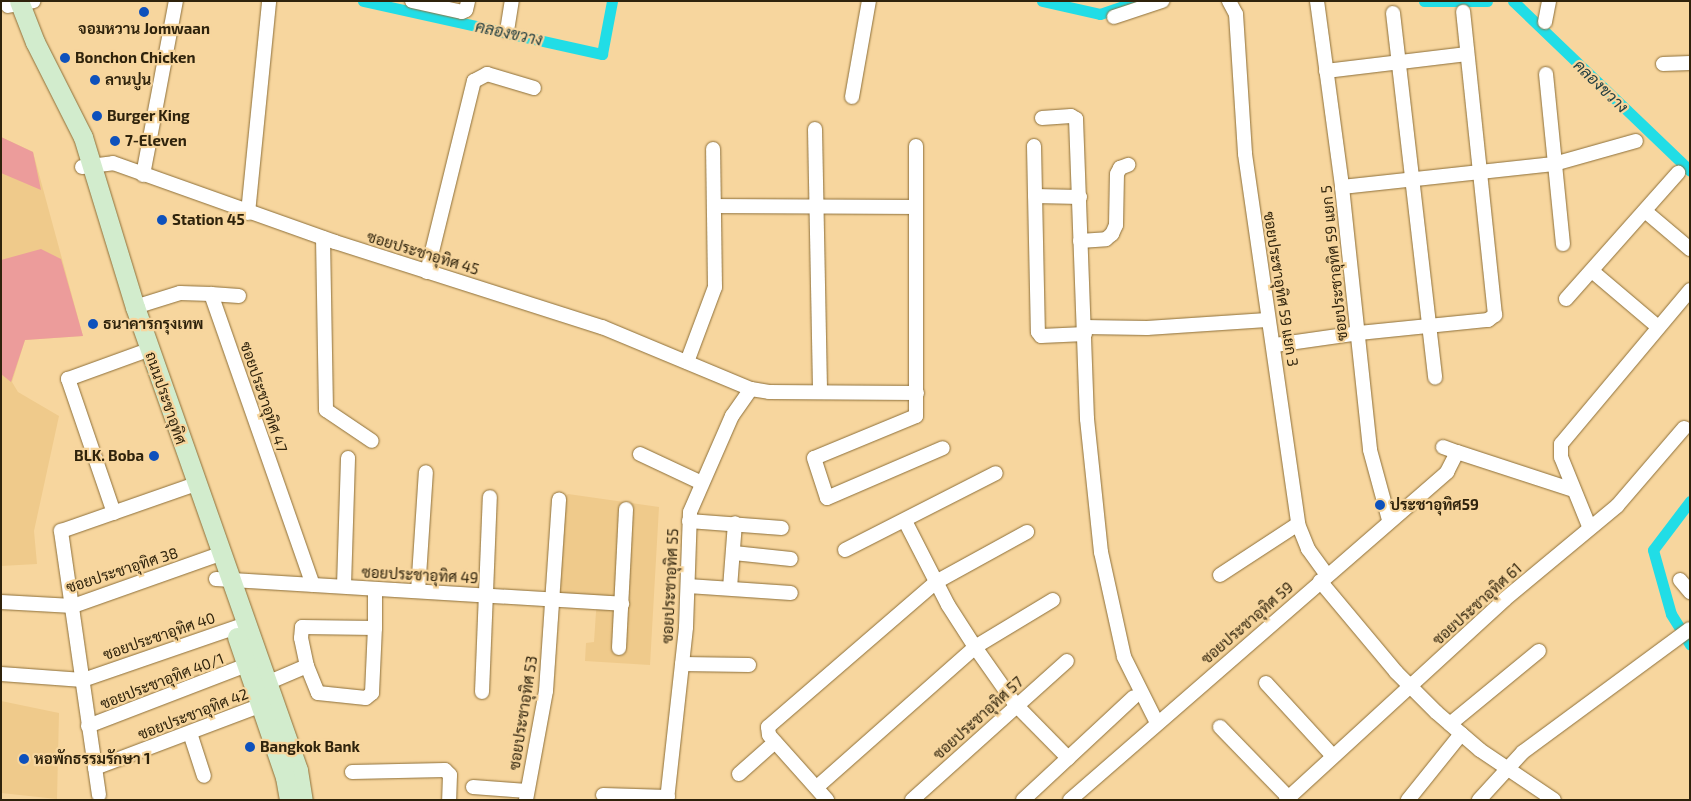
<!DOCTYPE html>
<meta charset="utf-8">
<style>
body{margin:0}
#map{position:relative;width:1691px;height:801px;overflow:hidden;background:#f7d69e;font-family:"Exo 2",Sarabun,sans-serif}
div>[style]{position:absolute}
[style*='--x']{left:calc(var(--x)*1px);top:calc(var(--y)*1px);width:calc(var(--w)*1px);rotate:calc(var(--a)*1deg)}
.built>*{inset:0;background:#efca8b}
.green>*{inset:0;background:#ec9c9b}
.canal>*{height:11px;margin:-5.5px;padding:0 5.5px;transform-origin:5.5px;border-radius:5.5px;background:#21dde6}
.roads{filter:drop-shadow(0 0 1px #8d6f39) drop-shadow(0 0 1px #8d6f39)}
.street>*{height:14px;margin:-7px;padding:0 7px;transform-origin:7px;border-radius:7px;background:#fff}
.secondary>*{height:19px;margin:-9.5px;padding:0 9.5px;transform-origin:9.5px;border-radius:9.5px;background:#d2eccd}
.dots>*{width:14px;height:14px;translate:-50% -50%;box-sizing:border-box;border:2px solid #f7d69e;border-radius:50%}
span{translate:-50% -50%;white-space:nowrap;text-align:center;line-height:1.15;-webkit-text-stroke:4.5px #f7d69e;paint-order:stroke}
.poi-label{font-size:15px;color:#2f230c;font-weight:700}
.left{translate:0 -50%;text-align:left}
.right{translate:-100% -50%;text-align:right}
.street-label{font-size:15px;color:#2f230c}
.water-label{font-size:16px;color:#274243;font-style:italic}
.frame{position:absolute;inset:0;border:2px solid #2f230c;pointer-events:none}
</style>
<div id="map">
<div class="built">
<i style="clip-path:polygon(1px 137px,33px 152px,83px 336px,25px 340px,12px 382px,18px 392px,59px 416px,34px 531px,37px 564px,1px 566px)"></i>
<i style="clip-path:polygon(568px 494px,659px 507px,650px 665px,585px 661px,586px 643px,594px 642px,597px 597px,557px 594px,564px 498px)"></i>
<i style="clip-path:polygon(1px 701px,59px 713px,57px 799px,1px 793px)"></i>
</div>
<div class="green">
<i style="clip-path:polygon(1px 137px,33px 152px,41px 190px,1px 173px)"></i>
<i style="clip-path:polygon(41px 249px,61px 259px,83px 336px,25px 340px,11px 382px,1px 374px,1px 260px)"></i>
</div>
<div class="canal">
<i style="--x:363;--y:1;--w:245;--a:12.5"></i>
<i style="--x:602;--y:54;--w:54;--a:-79.3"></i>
<i style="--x:1042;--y:1;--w:59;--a:12.6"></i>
<i style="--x:1100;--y:14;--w:39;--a:-19"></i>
<i style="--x:1424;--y:1;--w:63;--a:0"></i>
<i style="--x:1513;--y:1;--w:245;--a:43.8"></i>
<i style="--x:1690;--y:501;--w:61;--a:127.1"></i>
<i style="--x:1653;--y:550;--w:66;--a:74.3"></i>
<i style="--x:1671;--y:614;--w:36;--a:58"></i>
</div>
<div class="roads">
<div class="street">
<i style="--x:412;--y:1;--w:51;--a:12.4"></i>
<i style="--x:462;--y:12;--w:4;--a:-27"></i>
<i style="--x:466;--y:10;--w:9;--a:-77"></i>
<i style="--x:1229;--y:1;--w:15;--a:62"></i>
<i style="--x:1236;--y:14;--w:140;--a:86.3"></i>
<i style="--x:1245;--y:154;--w:374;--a:81.8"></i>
<i style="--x:1298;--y:524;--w:27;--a:68"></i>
<i style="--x:1308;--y:549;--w:32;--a:54"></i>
<i style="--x:1317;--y:1;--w:188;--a:82.3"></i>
<i style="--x:1342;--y:187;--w:264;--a:83.9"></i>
<i style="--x:1370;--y:450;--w:73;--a:74.8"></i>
<i style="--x:8;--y:6;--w:26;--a:-11"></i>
<i style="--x:1393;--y:13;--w:367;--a:83.4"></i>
<i style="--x:1114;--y:17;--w:51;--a:-18.4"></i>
<i style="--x:1545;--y:22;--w:21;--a:-79"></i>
<i style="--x:507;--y:31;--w:30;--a:-81"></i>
<i style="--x:1663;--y:64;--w:27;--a:-2"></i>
<i style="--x:1326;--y:71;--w:142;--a:-6.9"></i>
<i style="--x:1546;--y:74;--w:171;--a:84.3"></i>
<i style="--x:852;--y:97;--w:97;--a:-80"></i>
<i style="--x:1042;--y:118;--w:29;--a:-4"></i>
<i style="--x:1071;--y:116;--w:6;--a:31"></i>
<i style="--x:1076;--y:119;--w:300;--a:87.9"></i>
<i style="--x:1087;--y:419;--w:134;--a:84"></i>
<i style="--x:1101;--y:552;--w:107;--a:77.6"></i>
<i style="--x:1124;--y:657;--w:74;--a:63.4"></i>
<i style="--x:815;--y:129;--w:262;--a:88.9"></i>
<i style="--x:916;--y:146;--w:270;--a:90"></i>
<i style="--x:916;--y:416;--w:110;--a:157.6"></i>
<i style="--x:814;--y:458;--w:42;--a:72"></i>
<i style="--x:827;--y:498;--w:126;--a:-23.3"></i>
<i style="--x:1034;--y:146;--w:186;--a:88.8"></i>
<i style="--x:1038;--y:332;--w:5;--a:53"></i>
<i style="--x:1041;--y:336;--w:44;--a:-2.6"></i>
<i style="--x:82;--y:167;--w:31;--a:-7"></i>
<i style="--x:113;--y:163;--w:236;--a:19.6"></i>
<i style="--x:335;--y:242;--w:280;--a:17.7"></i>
<i style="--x:602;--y:327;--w:161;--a:22.6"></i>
<i style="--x:751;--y:389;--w:18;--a:9"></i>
<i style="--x:769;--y:392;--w:148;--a:0.4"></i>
<i style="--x:143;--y:175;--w:177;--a:-79.3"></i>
<i style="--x:1342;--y:187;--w:213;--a:-6.2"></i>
<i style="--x:1554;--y:164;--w:85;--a:-15.7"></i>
<i style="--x:1035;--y:196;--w:45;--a:1.3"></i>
<i style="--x:715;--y:206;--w:200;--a:0.3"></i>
<i style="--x:1645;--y:211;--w:59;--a:40.2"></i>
<i style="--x:248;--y:213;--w:213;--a:-84.3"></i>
<i style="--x:323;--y:238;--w:172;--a:89"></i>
<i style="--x:326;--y:410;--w:55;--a:34"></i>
<i style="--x:1080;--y:241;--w:26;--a:-4"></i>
<i style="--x:1106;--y:239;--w:8;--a:-40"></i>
<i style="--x:1112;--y:234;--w:10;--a:-66"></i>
<i style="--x:1116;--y:225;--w:51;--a:-88.9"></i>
<i style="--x:1117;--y:174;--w:7;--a:-63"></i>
<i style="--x:1120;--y:168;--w:9;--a:-21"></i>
<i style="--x:1592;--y:271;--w:87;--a:40.3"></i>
<i style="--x:427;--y:272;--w:197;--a:-76.2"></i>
<i style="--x:474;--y:81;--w:15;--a:-28"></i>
<i style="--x:487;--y:74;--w:49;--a:16.6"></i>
<i style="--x:211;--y:294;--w:28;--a:4"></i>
<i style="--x:1566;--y:299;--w:169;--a:-48.4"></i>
<i style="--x:135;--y:307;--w:47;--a:-17.3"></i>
<i style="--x:180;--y:293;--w:31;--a:2"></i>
<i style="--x:211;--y:294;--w:308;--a:70.7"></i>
<i style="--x:1084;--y:327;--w:63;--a:0.9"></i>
<i style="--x:1147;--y:328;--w:120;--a:-3.8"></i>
<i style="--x:1275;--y:345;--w:85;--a:-8.1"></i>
<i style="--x:1359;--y:333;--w:130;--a:-5.8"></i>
<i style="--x:1488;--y:320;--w:9;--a:-36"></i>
<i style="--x:1495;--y:315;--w:305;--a:-96"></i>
<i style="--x:687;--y:362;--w:80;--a:-69.5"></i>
<i style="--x:715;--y:287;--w:138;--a:-90.8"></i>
<i style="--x:1443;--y:447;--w:15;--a:20"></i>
<i style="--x:640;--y:454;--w:68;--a:25.1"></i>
<i style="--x:114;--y:513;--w:142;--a:-108.9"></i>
<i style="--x:68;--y:379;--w:77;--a:-19.9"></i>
<i style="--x:689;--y:521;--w:93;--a:4.3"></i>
<i style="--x:905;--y:521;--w:94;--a:62.9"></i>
<i style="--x:948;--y:605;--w:50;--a:57.3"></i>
<i style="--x:975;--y:647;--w:70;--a:54.9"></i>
<i style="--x:1015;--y:704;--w:76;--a:45.5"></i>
<i style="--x:1589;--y:526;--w:74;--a:-112.1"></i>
<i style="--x:1561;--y:457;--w:13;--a:-90"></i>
<i style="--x:1561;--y:444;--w:201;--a:-50"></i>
<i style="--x:845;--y:550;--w:169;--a:-27"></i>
<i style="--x:734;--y:553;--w:57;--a:6"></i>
<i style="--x:1220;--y:575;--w:93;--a:-33.2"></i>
<i style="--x:216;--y:579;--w:407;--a:3.5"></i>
<i style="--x:1680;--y:580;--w:16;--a:50"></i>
<i style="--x:1320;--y:581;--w:119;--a:50.1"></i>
<i style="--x:1396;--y:672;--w:57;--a:45"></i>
<i style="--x:1436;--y:712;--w:58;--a:40.8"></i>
<i style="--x:1480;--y:750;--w:89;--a:34"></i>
<i style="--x:344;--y:586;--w:128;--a:-88.2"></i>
<i style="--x:688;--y:586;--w:103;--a:3.9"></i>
<i style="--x:730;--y:588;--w:65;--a:-85.6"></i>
<i style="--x:418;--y:591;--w:119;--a:-86.2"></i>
<i style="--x:1;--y:602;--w:72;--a:3.2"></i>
<i style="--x:73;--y:606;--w:156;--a:-19.5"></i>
<i style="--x:375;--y:628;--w:73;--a:-179.2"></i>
<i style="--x:302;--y:627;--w:11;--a:95"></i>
<i style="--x:301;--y:638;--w:29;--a:78"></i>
<i style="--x:307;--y:666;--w:29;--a:68"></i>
<i style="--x:318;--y:693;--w:48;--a:5.9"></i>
<i style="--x:366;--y:698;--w:8;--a:-40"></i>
<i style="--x:372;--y:693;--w:65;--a:-87.4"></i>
<i style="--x:375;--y:628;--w:39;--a:-90"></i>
<i style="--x:619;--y:648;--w:139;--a:-87.1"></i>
<i style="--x:682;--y:664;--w:67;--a:0.9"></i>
<i style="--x:1;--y:674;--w:82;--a:4.2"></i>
<i style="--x:83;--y:680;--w:172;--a:-19"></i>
<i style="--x:1266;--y:683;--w:98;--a:47.5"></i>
<i style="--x:260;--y:686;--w:51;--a:-23.1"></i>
<i style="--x:482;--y:692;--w:195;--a:-87.7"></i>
<i style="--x:1450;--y:724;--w:115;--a:-39.4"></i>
<i style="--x:88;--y:726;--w:170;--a:-21"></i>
<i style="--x:1220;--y:727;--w:98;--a:45.8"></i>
<i style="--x:190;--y:733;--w:45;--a:72"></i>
<i style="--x:95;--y:768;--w:187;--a:-20.7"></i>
<i style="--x:352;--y:772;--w:93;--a:-1.2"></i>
<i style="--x:445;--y:770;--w:7;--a:45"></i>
<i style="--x:450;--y:775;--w:25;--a:92"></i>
<i style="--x:739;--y:774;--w:48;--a:-41.6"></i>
<i style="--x:473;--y:787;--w:54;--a:4.2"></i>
<i style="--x:817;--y:787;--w:211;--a:-41.5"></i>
<i style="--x:975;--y:647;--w:91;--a:-31.1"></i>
<i style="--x:99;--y:795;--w:267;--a:-98.2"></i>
<i style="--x:61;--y:531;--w:143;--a:-19.2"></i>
<i style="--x:603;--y:795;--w:65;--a:1.8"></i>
<i style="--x:526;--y:800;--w:111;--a:-79.6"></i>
<i style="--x:546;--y:691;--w:192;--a:-86.1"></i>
<i style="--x:667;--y:800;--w:174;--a:-83.7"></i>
<i style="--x:686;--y:627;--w:115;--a:-88"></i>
<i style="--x:690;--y:512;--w:105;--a:-66.4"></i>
<i style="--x:732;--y:416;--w:33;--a:-55"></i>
<i style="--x:827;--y:800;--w:87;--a:-131.7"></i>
<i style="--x:769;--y:735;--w:8;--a:-97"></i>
<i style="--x:768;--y:727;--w:222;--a:-40.8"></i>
<i style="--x:936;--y:582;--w:104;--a:-28.8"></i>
<i style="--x:912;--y:800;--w:208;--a:-41.9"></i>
<i style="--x:1023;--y:800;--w:151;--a:-42.9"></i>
<i style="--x:1070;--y:800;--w:500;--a:-41"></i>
<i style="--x:1447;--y:472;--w:22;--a:-63"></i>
<i style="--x:1457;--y:452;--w:122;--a:18.1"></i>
<i style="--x:1286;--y:800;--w:297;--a:-42.5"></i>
<i style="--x:1505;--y:599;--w:146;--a:-39.7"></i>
<i style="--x:1617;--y:506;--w:103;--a:-49.3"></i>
<i style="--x:1408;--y:800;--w:85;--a:-51.2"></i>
<i style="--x:1479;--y:800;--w:65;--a:-47.5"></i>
<i style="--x:1523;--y:752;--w:207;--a:-36.4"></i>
</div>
<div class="secondary">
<i style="--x:19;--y:1;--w:44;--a:68.7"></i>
<i style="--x:35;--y:42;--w:106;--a:63.2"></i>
<i style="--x:83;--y:137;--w:178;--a:73"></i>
<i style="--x:135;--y:307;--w:491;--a:70.6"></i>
<i style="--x:298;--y:770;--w:30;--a:81"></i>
<i style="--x:237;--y:637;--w:148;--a:71.1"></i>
<i style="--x:285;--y:777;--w:23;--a:80"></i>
</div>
</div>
<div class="dots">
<i style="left:144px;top:12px;background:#0e51bc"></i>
<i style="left:65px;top:58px;background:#0e51bc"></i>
<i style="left:95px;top:80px;background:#0e51bc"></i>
<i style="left:97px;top:116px;background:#0e51bc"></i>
<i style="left:115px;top:141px;background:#0e51bc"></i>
<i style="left:162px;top:220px;background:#0e51bc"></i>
<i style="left:93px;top:324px;background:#0e51bc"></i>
<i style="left:154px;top:456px;background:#0e51bc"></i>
<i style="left:1380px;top:505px;background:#0e51bc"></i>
<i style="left:250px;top:747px;background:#0e51bc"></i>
<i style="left:24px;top:759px;background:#0e51bc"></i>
</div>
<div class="poi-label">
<span style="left:144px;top:29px">จอมหวาน Jomwaan</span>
<span class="left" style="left:75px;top:58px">Bonchon Chicken</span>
<span class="left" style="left:105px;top:80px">ลานปูน</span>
<span class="left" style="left:107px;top:116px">Burger King</span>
<span class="left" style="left:125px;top:141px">7-Eleven</span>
<span class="left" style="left:172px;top:220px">Station 45</span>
<span class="left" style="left:103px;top:324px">ธนาคารกรุงเทพ</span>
<span class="right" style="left:144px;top:456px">BLK. Boba</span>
<span class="left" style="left:1390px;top:505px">ประชาอุทิศ59</span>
<span class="left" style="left:260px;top:747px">Bangkok Bank</span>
<span class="left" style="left:34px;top:759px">หอพักธรรมรักษา 1</span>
</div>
<div class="street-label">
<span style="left:423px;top:253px;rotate:17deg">ซอยประชาอุทิศ 45</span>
<span style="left:1334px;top:263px;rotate:-96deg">ซอยประชาอุทิศ 59 แยก 5</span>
<span style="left:1281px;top:289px;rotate:81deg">ซอยประชาอุทิศ 59 แยก 3</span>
<span style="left:264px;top:397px;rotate:71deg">ซอยประชาอุทิศ 47</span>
<span style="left:166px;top:398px;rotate:71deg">ถนนประชาอุทิศ</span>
<span style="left:122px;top:570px;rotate:-18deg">ซอยประชาอุทิศ 38</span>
<span style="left:420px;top:575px;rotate:3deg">ซอยประชาอุทิศ 49</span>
<span style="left:670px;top:586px;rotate:-87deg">ซอยประชาอุทิศ 55</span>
<span style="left:1477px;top:604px;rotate:-42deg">ซอยประชาอุทิศ 61</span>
<span style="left:1247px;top:623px;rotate:-41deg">ซอยประชาอุทิศ 59</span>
<span style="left:159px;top:636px;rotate:-19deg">ซอยประชาอุทิศ 40</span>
<span style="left:162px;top:681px;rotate:-21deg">ซอยประชาอุทิศ 40/1</span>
<span style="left:523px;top:713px;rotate:-81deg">ซอยประชาอุทิศ 53</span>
<span style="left:193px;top:714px;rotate:-21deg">ซอยประชาอุทิศ 42</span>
<span style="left:978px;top:718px;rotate:-42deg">ซอยประชาอุทิศ 57</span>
</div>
<div class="water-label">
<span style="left:509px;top:33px;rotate:12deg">คลองขวาง</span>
<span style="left:1601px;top:86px;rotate:44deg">คลองขวาง</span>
</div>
<div class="frame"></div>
</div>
